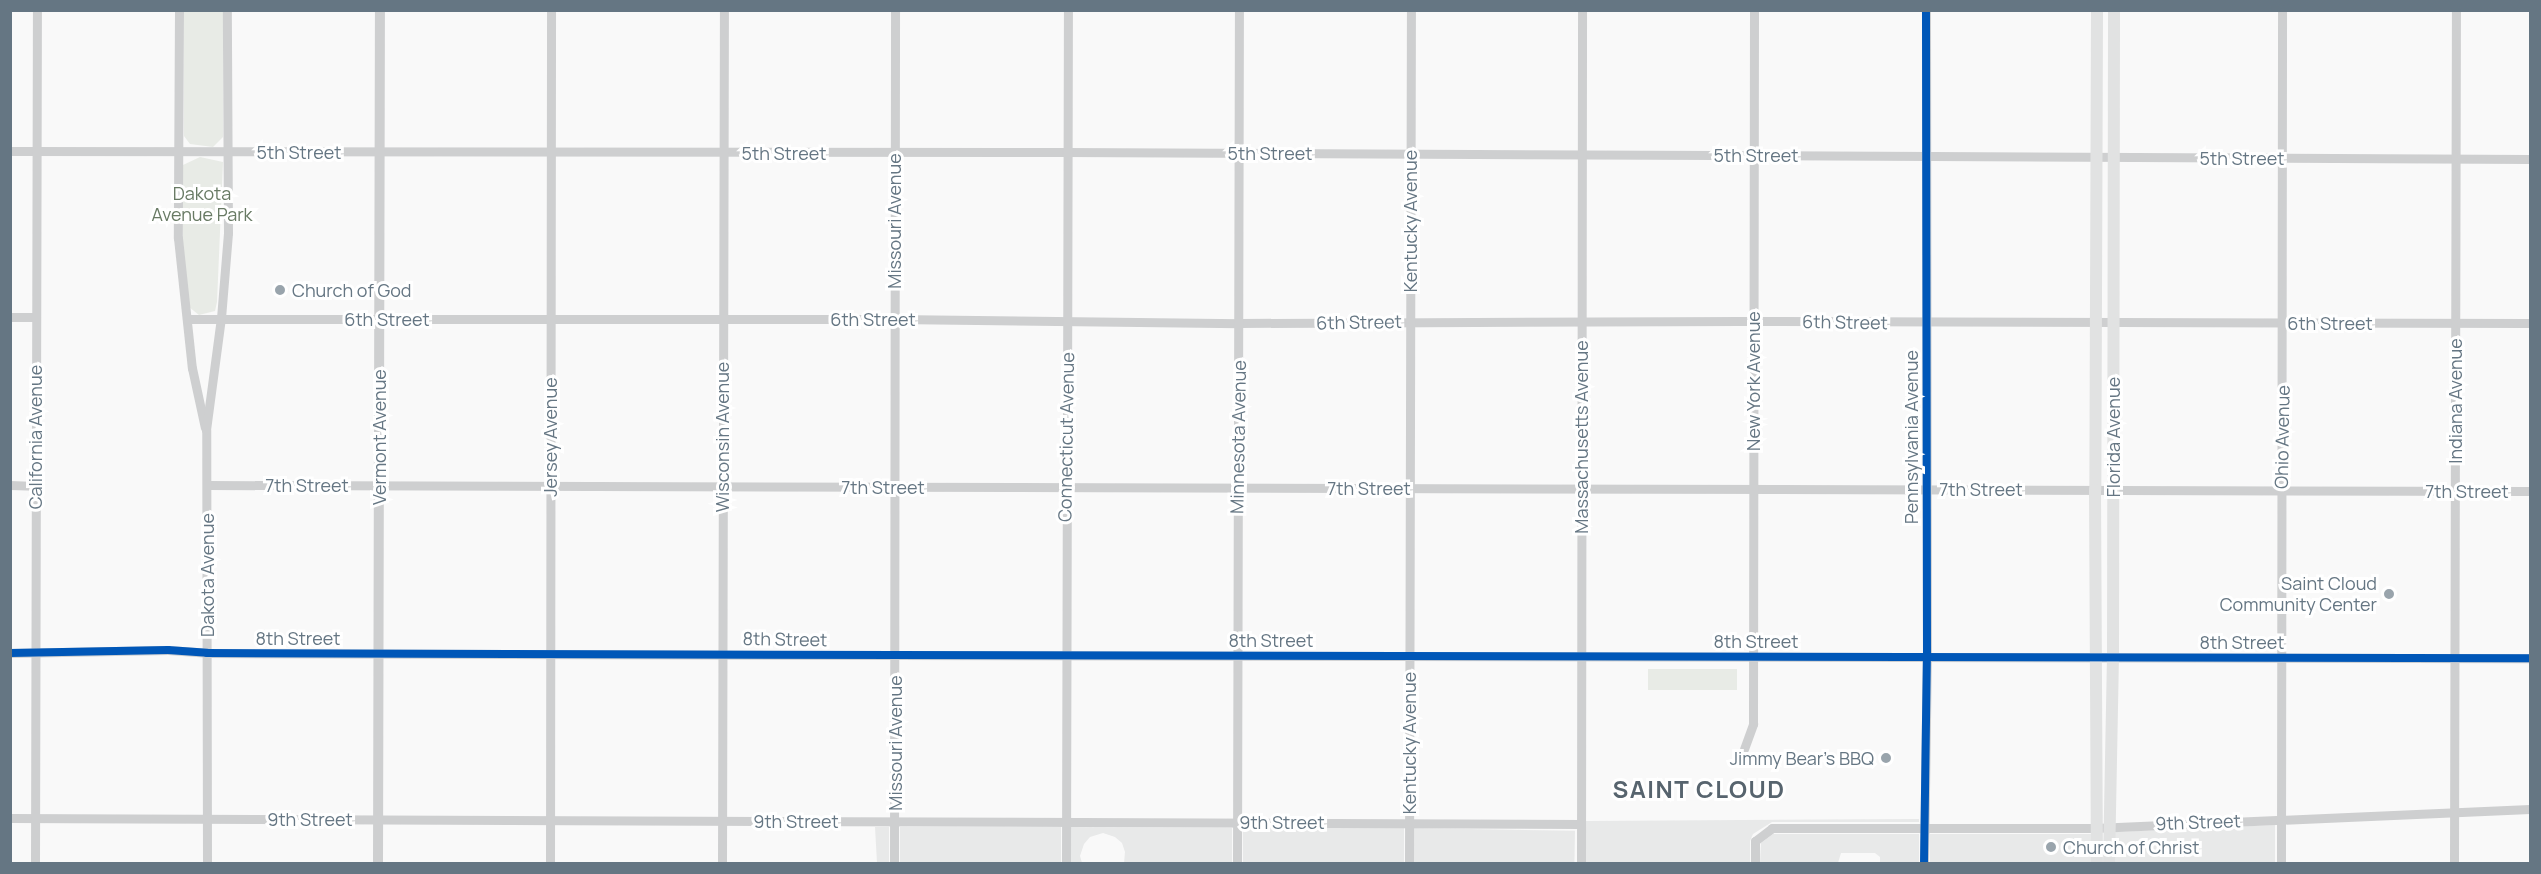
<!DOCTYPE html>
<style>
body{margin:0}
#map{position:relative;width:2541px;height:874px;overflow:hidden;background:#f9f9f9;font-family:Manrope,sans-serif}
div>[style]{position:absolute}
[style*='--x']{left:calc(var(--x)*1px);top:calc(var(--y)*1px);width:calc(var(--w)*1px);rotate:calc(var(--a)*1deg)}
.built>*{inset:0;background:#e8e9e9;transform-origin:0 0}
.green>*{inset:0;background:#e8ebe6;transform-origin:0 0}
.minor>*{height:9px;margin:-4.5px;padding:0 4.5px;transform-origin:4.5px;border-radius:4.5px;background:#cecfd0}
.tertiary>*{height:10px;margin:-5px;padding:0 5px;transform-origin:5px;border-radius:5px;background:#cecfd0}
.secondary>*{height:12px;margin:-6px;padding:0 6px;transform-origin:6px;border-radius:6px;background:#e1e2e2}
.cycleway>*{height:8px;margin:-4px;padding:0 4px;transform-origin:4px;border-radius:4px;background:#0057b8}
.dots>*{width:16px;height:16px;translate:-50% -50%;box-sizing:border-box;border:3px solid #fff;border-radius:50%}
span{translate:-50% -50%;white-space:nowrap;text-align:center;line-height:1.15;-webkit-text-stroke:6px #fff;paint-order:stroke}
.street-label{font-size:18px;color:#657683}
.park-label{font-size:18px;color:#687a64}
.poi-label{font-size:18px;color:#657683}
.left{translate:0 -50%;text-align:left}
.right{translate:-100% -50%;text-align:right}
.district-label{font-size:24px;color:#57646e;font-weight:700;letter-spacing:1.5px}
.frame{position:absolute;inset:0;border:12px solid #657683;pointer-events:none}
</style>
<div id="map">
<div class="built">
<i style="clip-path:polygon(1919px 819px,1919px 822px,1772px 822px,1753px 834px,1750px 841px,1750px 863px,1586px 863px,1586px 821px)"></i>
<i style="clip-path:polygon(2275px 825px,2275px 863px,2114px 864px,2115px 832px)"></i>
<i style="clip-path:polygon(875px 827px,889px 827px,889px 863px,877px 863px)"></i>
<i style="left:900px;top:827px;width:161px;height:36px"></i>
<i style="clip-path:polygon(1071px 827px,1232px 828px,1232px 863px,1124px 863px,1125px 852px,1122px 843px,1115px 837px,1103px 833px,1090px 837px,1084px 844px,1080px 856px,1082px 863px,1071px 863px)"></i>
<i style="left:1243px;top:828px;width:161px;height:35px"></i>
<i style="left:1414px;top:828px;width:161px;height:35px;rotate:1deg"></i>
<i style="clip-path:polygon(1773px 834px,1919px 834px,1919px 863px,1880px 863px,1880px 857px,1875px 853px,1841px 853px,1838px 863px,1760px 863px,1761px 843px)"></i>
<i style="left:1930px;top:834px;width:161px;height:29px"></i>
</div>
<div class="green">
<i style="clip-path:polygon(184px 11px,223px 11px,223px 137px,213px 147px,190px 144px,184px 136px)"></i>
<i style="clip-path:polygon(200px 157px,223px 162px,217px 302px,215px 311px,199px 315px,189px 307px,183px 243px,183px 165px)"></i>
<i style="left:1648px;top:669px;width:89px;height:21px"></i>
</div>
<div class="minor">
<i style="--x:179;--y:10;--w:228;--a:90.3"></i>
<i style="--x:178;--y:238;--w:131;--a:83.9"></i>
<i style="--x:192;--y:368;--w:61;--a:77.8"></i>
<i style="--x:10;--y:151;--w:1056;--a:0.05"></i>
<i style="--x:1066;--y:152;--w:1464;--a:0.27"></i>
<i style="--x:10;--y:317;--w:26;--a:0"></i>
<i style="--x:187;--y:319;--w:707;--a:0"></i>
<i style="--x:894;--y:319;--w:346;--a:0.7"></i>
<i style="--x:1240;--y:323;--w:501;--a:-0.23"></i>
<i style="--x:1741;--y:321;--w:789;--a:0.15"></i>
<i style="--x:10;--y:485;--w:25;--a:2"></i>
<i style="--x:207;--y:485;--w:2323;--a:0.15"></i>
<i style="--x:10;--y:653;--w:158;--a:-1.1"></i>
<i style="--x:168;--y:650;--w:39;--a:4"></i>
<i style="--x:207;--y:653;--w:688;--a:0.17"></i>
<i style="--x:895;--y:655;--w:1635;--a:0.11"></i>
<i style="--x:1744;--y:749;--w:27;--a:-70"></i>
<i style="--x:1753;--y:724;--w:714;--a:-89.92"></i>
<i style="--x:10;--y:818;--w:1571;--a:0.22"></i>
<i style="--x:35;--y:864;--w:854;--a:-89.87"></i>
<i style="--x:207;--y:864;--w:434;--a:-90.1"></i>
<i style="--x:206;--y:430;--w:113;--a:-82.4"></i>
<i style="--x:221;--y:318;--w:85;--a:-85.3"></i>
<i style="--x:228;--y:233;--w:223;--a:-90.3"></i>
<i style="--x:550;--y:864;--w:854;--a:-89.93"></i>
<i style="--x:722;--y:864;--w:854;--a:-89.87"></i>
<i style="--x:894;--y:864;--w:854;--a:-89.93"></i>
<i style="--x:1066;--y:864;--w:854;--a:-89.87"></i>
<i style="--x:1237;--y:864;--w:854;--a:-89.87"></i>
<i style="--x:1409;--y:864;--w:854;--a:-89.87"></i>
<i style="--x:1581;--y:864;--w:854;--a:-89.93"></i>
<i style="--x:1755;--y:864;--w:23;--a:-90"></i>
<i style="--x:1755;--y:841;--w:21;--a:-37"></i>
<i style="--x:1772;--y:828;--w:323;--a:0"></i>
<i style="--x:2095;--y:828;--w:435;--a:-2.5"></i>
<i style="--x:1924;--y:864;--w:207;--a:-89.2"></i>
<i style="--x:1927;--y:657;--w:647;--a:-90.09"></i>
<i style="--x:2281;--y:864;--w:854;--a:-89.93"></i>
<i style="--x:2454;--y:864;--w:854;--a:-89.87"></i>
</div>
<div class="tertiary">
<i style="--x:378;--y:864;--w:854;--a:-89.87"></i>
</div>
<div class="secondary">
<i style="--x:2097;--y:10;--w:480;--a:90.2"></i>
<i style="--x:2095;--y:490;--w:374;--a:89.7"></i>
<i style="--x:2109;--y:864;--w:207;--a:-88.9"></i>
<i style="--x:2113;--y:657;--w:647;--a:-89.91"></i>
</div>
<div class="cycleway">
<i style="--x:10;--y:653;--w:158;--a:-1.1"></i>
<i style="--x:168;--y:650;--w:39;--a:4"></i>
<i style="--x:207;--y:653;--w:688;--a:0.17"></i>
<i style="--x:895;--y:655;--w:1635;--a:0.11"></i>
<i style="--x:1924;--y:864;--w:207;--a:-89.2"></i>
<i style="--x:1927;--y:657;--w:647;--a:-90.09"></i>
</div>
<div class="dots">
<i style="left:280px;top:290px;background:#99a4ac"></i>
<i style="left:2389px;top:594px;background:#99a4ac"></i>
<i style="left:1886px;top:758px;background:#99a4ac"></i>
<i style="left:2051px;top:847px;background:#99a4ac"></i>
</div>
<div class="street-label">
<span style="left:299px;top:152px">5th Street</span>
<span style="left:784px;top:153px">5th Street</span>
<span style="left:1270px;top:153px">5th Street</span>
<span style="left:1756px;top:155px">5th Street</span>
<span style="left:2242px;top:158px">5th Street</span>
<span style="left:894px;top:221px;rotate:-90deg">Missouri Avenue</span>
<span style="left:1410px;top:221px;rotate:-90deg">Kentucky Avenue</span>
<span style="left:387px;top:319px">6th Street</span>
<span style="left:873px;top:319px">6th Street</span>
<span style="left:1359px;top:322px;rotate:-1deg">6th Street</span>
<span style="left:1845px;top:322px;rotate:1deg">6th Street</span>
<span style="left:2330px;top:323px">6th Street</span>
<span style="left:1753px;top:381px;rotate:-90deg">New York Avenue</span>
<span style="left:2455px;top:401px;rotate:-90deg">Indiana Avenue</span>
<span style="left:35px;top:437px;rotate:-90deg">California Avenue</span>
<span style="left:379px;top:437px;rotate:-90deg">Vermont Avenue</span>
<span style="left:550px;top:437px;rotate:-90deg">Jersey Avenue</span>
<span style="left:722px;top:437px;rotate:-90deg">Wisconsin Avenue</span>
<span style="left:1066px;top:437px;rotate:-89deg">Connecticut Avenue</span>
<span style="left:1238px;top:437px;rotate:-89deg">Minnesota Avenue</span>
<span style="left:1581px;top:437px;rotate:-90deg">Massachusetts Avenue</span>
<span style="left:1911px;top:437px;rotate:-90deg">Pennsylvania Avenue</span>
<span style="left:2113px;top:437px;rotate:-90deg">Florida Avenue</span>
<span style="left:2282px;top:437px;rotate:-89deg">Ohio Avenue</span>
<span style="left:307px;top:485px">7th Street</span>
<span style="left:883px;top:487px">7th Street</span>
<span style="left:1369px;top:488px">7th Street</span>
<span style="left:1981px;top:489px">7th Street</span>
<span style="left:2467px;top:491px">7th Street</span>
<span style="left:207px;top:575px;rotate:-90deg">Dakota Avenue</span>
<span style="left:298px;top:638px">8th Street</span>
<span style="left:785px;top:639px;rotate:1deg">8th Street</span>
<span style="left:1271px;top:640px">8th Street</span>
<span style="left:1756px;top:641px">8th Street</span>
<span style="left:2242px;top:642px">8th Street</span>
<span style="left:895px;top:743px;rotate:-90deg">Missouri Avenue</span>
<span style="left:1409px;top:743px;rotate:-90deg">Kentucky Avenue</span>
<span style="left:310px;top:819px">9th Street</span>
<span style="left:796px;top:821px">9th Street</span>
<span style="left:1282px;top:822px">9th Street</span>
<span style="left:2198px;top:822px;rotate:-2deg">9th Street</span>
</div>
<div class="park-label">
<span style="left:202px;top:204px">Dakota<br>Avenue Park</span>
</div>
<div class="poi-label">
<span class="left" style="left:292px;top:290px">Church of God</span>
<span class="right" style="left:2377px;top:594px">Saint Cloud<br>Community Center</span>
<span class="right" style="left:1874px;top:758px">Jimmy Bear's BBQ</span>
<span class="left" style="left:2063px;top:847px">Church of Christ</span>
</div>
<div class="district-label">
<span style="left:1699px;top:789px">SAINT CLOUD</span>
</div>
<div class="frame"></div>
</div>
